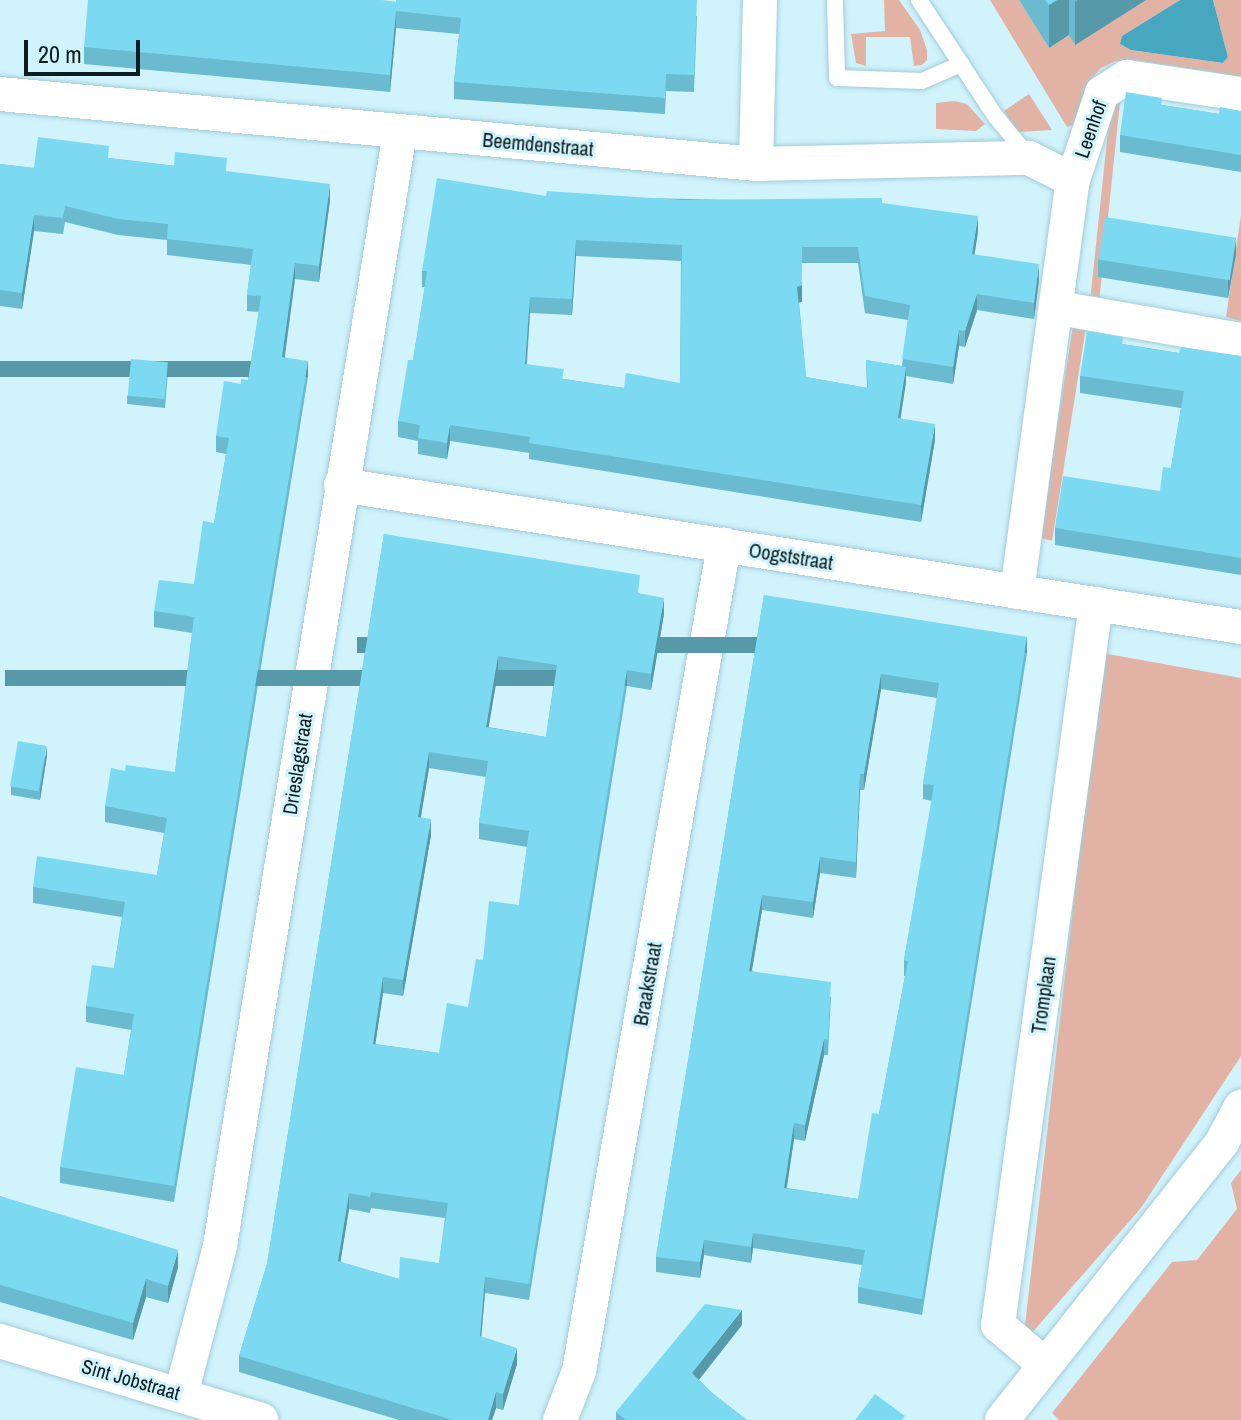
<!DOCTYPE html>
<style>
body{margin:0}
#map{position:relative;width:1241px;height:1420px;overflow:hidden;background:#d0f3fc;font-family:"Archivo Narrow",sans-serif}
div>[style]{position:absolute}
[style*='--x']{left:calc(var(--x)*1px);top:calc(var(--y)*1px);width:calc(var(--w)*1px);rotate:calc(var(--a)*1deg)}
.green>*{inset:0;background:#e2b3a4;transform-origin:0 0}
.water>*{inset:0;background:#46a7be}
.roads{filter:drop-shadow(0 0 2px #a2ccd7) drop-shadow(0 0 2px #a2ccd7)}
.service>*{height:16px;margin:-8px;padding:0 8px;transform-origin:8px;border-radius:8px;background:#fff}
.minor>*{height:34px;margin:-17px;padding:0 17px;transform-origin:17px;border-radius:17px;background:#fff}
.wall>*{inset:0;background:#6abbcf}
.shaded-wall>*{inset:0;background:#5699a9;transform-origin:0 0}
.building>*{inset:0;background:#7bdaf1;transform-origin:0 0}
span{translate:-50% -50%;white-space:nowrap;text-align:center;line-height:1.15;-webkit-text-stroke:6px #d0f3fc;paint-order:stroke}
.street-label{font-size:20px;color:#0c1d21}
.scale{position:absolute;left:24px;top:40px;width:116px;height:36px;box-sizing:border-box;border:4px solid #0c1d21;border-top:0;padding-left:10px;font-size:24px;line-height:28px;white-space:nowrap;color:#0c1d21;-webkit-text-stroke:6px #d0f3fc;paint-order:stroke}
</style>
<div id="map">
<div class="green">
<i style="clip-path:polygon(884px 0,899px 0,920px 30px,927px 50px,927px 60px,922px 65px,914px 66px,910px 37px,866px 37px,866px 66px,856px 63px,851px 34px,885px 31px)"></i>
<i style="clip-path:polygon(990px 0,1019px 0,1049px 48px,1125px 0,1180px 0,1122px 36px,1120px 44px,1131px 50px,1223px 63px,1228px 57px,1213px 0,1241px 0,1241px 89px,1231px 75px,1134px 60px,1116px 61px,1101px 68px,1087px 84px,1077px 123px,1067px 127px)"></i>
<i style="clip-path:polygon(1029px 94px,1052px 130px,1018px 132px,1004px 111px)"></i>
<i style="clip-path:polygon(954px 101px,967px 104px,985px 124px,976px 131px,936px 129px,936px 103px)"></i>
<i style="left:1111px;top:102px;width:9px;height:195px;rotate:6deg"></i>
<i style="clip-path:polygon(1241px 215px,1241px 321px,1226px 317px)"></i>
<i style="left:1073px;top:326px;width:13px;height:215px;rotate:9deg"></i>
<i style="clip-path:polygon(1102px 653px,1241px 678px,1241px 1056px,1141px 1208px,1023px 1343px)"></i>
<i style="clip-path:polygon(1241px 1170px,1241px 1420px,1059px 1420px,1052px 1413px,1172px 1262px,1197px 1260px,1237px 1209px,1231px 1183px)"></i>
</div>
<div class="water">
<i style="clip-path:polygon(1180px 0,1213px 0,1228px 57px,1223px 63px,1131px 50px,1120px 44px,1122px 36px)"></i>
</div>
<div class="roads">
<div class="service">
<i style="--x:835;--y:0;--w:78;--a:88.5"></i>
<i style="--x:837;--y:78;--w:85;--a:2"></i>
<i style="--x:922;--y:81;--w:43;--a:-23.6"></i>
<i style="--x:919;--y:0;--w:140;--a:56.7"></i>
<i style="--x:996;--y:117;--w:50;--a:50.6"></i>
</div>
<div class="minor">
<i style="--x:0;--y:94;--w:759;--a:5.29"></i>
<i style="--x:756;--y:164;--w:273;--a:-1.3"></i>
<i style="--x:1029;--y:158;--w:49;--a:26.6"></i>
<i style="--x:756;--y:164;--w:164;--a:-88.6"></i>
<i style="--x:1058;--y:308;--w:186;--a:9.9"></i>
<i style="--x:341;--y:485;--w:911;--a:8.97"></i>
<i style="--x:1017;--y:592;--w:416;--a:-82.3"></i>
<i style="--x:1073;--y:180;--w:92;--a:-71.6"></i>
<i style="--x:1102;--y:93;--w:30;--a:-33"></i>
<i style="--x:1127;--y:77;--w:115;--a:8.5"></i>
<i style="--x:0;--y:1341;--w:273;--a:16.8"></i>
<i style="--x:1045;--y:1365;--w:62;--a:-139.6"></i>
<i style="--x:998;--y:1325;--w:728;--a:-82.26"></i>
<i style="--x:181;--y:1394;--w:153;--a:-75.2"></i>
<i style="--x:220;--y:1246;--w:1128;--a:-80.82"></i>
<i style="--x:560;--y:1420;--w:53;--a:-68.8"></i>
<i style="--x:579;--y:1371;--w:839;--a:-80.04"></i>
<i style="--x:1002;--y:1420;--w:355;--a:-51.6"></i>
<i style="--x:1222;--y:1142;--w:40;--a:-62"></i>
</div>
</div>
<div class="wall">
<i style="clip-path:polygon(1019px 0,1146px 0,1075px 45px,1069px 35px,1049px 48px)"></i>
<i style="clip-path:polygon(396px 2px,697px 16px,694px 92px,666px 91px,665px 114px,454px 99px,454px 82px,459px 34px,396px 28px,390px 92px,84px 64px,84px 47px)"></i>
<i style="clip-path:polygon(1162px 105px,1219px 114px,1241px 111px,1241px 172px,1120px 152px,1120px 135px)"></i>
<i style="clip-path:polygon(109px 158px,227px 172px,330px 200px,319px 282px,295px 279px,285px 357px,308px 377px,174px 1202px,60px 1183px,60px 1167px,124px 1075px,131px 1030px,86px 1022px,86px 1006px,114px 968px,122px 917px,33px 903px,33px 887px,157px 875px,164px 833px,105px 822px,105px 806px,125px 771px,175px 772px,192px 633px,154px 627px,154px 611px,194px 584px,214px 523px,226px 454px,216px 452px,216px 436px,241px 384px,248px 380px,259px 312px,247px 311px,247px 295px,251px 265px,167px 255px,167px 240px,118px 235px,65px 222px,63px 234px,34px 231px,22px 309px,0 306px,0 164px,34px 168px)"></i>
<i style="clip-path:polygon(evenodd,546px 196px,882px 203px,978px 232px,974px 254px,1039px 280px,1034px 319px,977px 310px,965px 347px,959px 346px,953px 384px,906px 376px,900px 418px,935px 440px,921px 522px,529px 459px,529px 453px,450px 441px,447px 459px,418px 454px,418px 441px,398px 437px,398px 421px,413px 360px,425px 287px,422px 287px,422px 271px,546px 196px,576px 256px,681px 261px,680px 383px,624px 388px,564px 379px,527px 364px,530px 313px,572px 315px,576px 256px,546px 196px,802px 263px,858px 263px,865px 313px,908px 320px,902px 366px,866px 360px,867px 388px,806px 377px,799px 302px,802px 302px,802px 263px)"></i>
<i style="clip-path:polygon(1236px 254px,1228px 298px,1098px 277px,1098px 259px)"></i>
<i style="clip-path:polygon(1123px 344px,1179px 353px,1241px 356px,1241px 575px,1055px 545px,1055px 528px,1160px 491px,1171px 468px,1181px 408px,1080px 393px,1080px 376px)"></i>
<i style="clip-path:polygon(168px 371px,165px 408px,127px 404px,127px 396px)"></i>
<i style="clip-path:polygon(evenodd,384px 534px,640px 594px,664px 614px,651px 690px,627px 686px,529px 1300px,485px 1293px,481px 1337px,517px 1364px,503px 1410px,496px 1408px,492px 1420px,399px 1420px,239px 1372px,239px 1356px,267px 1264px,384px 534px,498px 672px,554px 681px,546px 737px,488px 727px,498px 672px,384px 534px,429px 768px,486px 777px,479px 823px,479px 839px,527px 847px,519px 905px,483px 960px,468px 1007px,439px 1053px,375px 1044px,383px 993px,403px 996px,431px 835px,421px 817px,429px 768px,384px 534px,371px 1208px,445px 1218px,439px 1263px,399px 1279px,340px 1262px,349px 1209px,370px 1213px,371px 1208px)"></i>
<i style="clip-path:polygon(evenodd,764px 595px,1027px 653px,922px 1315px,858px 1303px,858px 1287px,862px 1265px,753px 1248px,751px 1263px,704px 1255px,700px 1278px,656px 1272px,656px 1257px,764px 595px,881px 689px,937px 698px,923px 784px,923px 799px,932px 801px,904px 960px,904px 976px,905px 976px,879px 1114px,858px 1199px,787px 1188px,794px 1139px,805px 1141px,824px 1055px,828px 1055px,831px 997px,752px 971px,762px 910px,813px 918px,820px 873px,856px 878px,860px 790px,864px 790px,881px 689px)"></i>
<i style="clip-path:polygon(47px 755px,40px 800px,11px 795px,11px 786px)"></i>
<i style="clip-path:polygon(0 1196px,178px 1267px,168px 1303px,146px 1297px,133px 1340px,0 1302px)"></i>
<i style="clip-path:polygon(742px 1325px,699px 1380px,712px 1393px,747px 1420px,616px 1420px,616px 1412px)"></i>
</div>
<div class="shaded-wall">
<i style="clip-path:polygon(1057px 0,1069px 0,1069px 35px,1049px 48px,1049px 5px)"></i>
<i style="clip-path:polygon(1078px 0,1146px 0,1075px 45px,1075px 2px)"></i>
<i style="clip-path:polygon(396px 11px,396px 28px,390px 92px,390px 75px)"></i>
<i style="clip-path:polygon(330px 184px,330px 200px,319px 282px,319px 266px)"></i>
<i style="clip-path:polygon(34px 215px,34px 231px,22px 309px,22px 293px)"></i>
<i style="clip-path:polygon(978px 216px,978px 232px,972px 270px,972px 254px)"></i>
<i style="clip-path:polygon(1236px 237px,1236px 254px,1228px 298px,1228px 280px)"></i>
<i style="clip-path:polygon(576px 240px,576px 256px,572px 315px,572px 299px)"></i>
<i style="clip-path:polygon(295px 263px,295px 279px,282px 373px,282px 357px)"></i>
<i style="clip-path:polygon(1039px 264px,1039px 280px,1034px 319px,1034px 303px)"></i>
<i style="clip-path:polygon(802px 285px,802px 302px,797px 303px,797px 287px)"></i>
<i style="clip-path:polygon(977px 294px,977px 310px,965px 347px,965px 331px)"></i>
<i style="clip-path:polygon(530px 297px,530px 313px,525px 380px,525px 364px)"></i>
<i style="clip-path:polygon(959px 330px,959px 346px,953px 384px,953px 367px)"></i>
<i style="left:308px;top:361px;width:16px;height:836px;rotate:90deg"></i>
<i style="clip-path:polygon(906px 367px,906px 383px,898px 434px,898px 418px)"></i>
<i style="clip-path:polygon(935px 424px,935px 440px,921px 522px,921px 505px)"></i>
<i style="clip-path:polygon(450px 425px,450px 441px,447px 459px,447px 443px)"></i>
<i style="clip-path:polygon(664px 598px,664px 614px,651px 690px,651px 674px)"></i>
<i style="left:1027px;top:637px;width:16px;height:670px;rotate:90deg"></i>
<i style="clip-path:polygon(498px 656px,498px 672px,486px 743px,486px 727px)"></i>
<i style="left:627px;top:670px;width:16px;height:622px;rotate:90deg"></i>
<i style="clip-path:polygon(881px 674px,881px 689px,864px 790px,864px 774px)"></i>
<i style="clip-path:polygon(47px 746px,47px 755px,40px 800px,40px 791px)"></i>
<i style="clip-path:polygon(429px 752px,429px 768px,418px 833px,418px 817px)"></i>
<i style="clip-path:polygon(860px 774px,860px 790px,856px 878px,856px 862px)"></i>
<i style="clip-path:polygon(431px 819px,431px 835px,403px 996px,403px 980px)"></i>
<i style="clip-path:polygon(820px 857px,820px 873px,813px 918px,813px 902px)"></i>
<i style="clip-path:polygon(762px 895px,762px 910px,749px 986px,749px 971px)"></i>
<i style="clip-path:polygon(383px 977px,383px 993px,373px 1060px,373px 1044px)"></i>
<i style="clip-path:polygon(824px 1039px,824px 1055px,805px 1141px,805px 1125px)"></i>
<i style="clip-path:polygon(794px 1123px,794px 1139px,784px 1203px,784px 1188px)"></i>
<i style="clip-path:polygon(349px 1193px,349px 1209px,338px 1277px,338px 1261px)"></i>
<i style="clip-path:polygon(753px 1233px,753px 1248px,751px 1263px,751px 1247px)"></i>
<i style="clip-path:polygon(704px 1240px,704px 1255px,700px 1278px,700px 1262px)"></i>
<i style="clip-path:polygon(178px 1250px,178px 1267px,168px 1303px,168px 1286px)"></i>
<i style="clip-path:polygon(485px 1277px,485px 1293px,480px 1352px,480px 1336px)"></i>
<i style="clip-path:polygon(146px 1279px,146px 1297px,133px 1340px,133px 1323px)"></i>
<i style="clip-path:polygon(742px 1310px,742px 1325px,692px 1388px,692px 1373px)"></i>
<i style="clip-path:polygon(517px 1348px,517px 1364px,503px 1410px,503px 1394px)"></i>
<i style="clip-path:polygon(496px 1392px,496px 1408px,492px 1420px,488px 1420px)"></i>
</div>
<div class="building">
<i style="clip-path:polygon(88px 0,382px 0,396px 2px,396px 0,697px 0,694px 75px,666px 74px,665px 98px,454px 82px,461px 18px,396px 11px,390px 75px,84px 47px)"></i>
<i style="clip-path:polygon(1045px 0,1057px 0,1049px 5px)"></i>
<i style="clip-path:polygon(1126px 92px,1162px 98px,1161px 105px,1189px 109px,1219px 114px,1220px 107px,1241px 111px,1241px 155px,1120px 135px)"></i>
<i style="clip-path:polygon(38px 137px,109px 146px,108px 158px,174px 166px,175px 152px,227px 158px,226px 171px,330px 184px,319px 266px,295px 263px,282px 357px,308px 361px,174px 1186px,60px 1167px,76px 1067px,124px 1075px,134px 1014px,86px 1006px,92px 965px,114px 968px,125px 902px,33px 887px,37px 856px,157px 875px,167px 818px,105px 806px,111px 768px,125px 771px,126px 765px,175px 772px,194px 617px,154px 611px,159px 580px,194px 584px,203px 521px,214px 523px,229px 438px,216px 436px,224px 381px,241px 384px,241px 379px,248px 380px,261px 296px,247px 295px,253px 249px,167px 239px,168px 224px,118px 219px,65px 206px,63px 218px,34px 215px,22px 293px,0 290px,0 164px,34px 168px)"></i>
<i style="clip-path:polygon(evenodd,437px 178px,546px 196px,547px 191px,682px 200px,882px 198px,882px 203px,978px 216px,972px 254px,1039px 264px,1034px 303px,977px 294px,965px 331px,959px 330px,953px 367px,902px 359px,910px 305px,865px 296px,858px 247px,802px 247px,802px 285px,797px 287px,806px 377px,868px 388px,866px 360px,906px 367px,898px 418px,935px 424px,921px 505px,529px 443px,530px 437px,450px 425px,447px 443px,418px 438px,420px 425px,398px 421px,408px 360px,413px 360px,427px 271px,422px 271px,437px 178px,576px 240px,682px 245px,680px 383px,626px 373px,624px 388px,562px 379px,564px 369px,525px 364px,530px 297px,572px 299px,576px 240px)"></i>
<i style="left:1105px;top:217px;width:133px;height:43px;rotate:9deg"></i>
<i style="clip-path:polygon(1087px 331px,1123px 337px,1122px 344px,1151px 349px,1179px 353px,1181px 347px,1241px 356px,1241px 558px,1055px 528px,1063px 476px,1160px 491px,1163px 467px,1171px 468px,1184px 391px,1080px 376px)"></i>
<i style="left:131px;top:359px;width:37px;height:37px;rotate:5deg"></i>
<i style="clip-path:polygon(evenodd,384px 534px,640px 575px,638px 593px,664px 598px,651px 674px,627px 670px,529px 1284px,485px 1277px,480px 1336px,517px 1348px,503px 1394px,496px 1392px,488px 1420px,453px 1420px,239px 1356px,267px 1264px,384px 534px,498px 656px,557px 665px,546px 737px,486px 727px,498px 656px,384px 534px,429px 752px,488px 761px,479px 823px,529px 831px,519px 905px,489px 901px,483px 960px,476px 959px,468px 1007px,447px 1003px,439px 1053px,373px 1044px,383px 977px,403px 980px,431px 819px,418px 817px,429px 752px,384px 534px,371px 1192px,448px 1203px,439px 1263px,400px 1257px,399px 1279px,338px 1261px,349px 1193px,370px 1197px,371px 1192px)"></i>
<i style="clip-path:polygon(evenodd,764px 595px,1027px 637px,922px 1299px,858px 1287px,865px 1250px,753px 1233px,751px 1247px,704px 1240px,700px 1262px,656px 1257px,764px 595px,881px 674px,939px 683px,923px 784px,934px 785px,904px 960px,908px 961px,879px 1114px,872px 1113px,858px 1199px,784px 1188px,794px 1123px,805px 1125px,824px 1039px,828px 1040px,831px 982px,749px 971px,762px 895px,813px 902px,820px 857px,856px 862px,860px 774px,864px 774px,881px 674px)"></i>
<i style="left:18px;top:741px;width:29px;height:46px;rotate:10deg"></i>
<i style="clip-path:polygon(0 1196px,178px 1250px,168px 1286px,146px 1279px,133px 1323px,0 1285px)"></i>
<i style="clip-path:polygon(705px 1304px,742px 1310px,692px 1373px,712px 1393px,747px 1420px,626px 1420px,616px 1412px)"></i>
<i style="clip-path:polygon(875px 1394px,905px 1416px,902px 1420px,855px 1420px)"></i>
</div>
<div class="street-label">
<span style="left:1090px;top:129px;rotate:-71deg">Leenhof</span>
<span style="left:538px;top:144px;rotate:5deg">Beemdenstraat</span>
<span style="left:791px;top:556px;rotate:9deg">Oogststraat</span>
<span style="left:297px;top:764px;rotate:-81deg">Drieslagstraat</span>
<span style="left:647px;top:984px;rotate:-80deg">Braakstraat</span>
<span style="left:1043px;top:995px;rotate:-82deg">Tromplaan</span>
<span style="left:131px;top:1379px;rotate:16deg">Sint Jobstraat</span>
</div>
<div class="scale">20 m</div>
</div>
